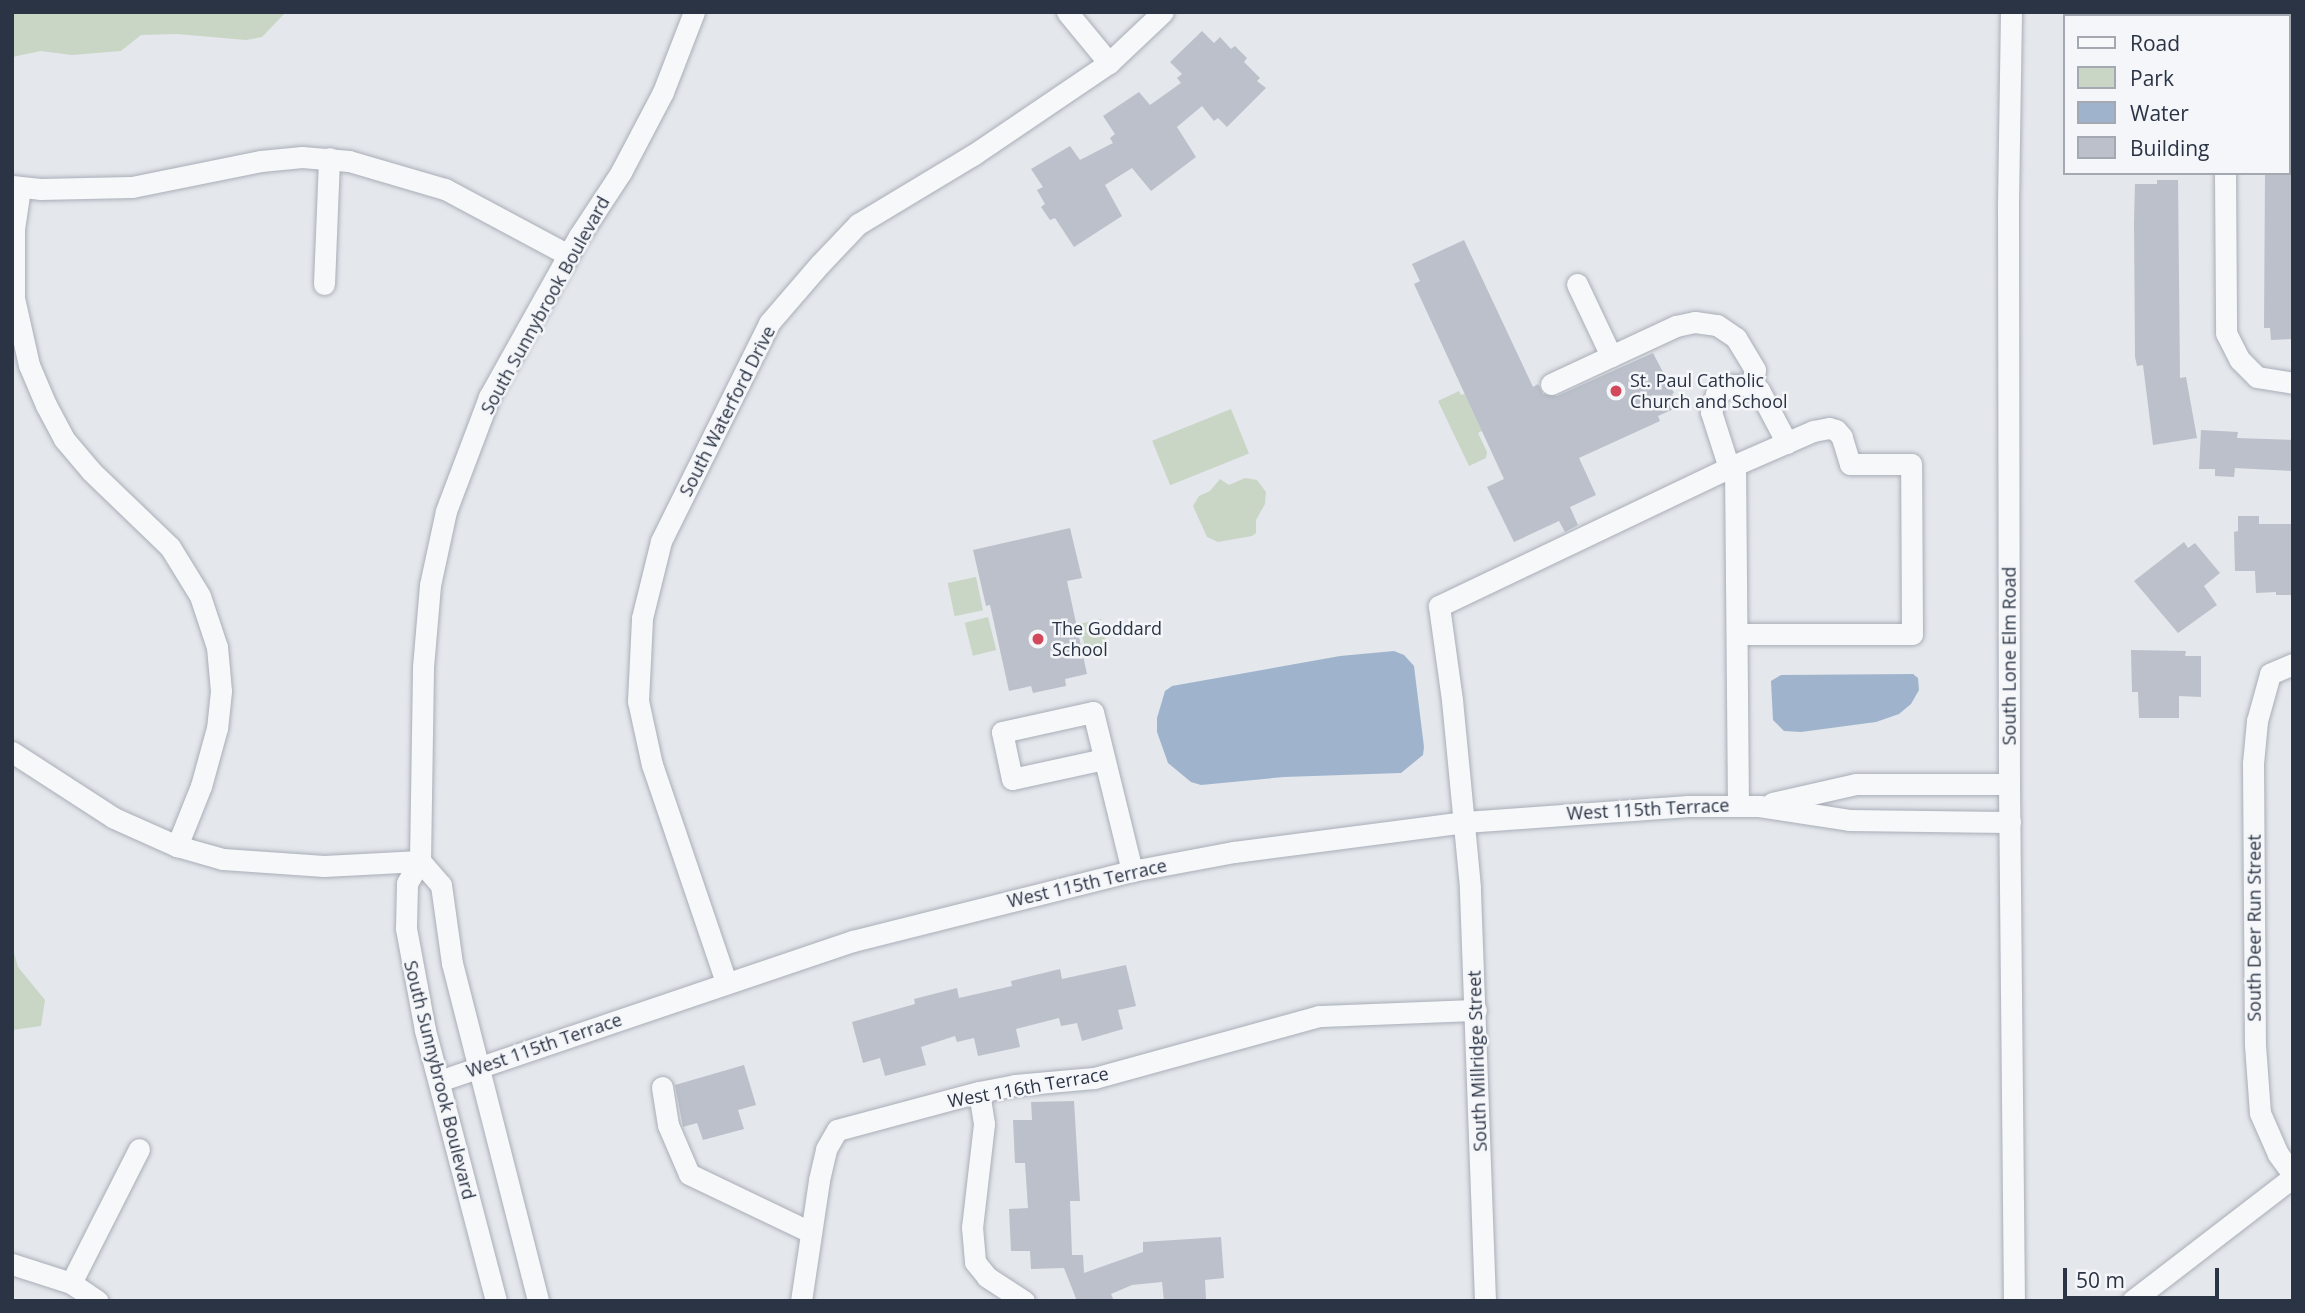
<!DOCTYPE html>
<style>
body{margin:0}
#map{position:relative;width:2305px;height:1313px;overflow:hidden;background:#e4e7ec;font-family:"Open Sans",sans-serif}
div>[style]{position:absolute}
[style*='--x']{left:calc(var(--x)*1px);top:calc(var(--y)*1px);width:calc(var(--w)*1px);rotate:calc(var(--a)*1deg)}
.green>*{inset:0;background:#c9d6c5;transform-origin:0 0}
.water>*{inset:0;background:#9fb4cc}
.building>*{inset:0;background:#bbc0ca}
.roads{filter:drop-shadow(0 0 2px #a9aeb7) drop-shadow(0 0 2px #a9aeb7)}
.minor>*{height:21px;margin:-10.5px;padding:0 10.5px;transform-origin:10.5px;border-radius:10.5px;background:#f7f8fa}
.dots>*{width:19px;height:19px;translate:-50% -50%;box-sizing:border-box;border:4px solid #f4f6f9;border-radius:50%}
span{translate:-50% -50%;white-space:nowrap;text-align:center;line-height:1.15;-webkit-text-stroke:5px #f4f6f9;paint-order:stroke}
.street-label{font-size:18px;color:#2b3445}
.poi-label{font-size:18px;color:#2b3445}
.left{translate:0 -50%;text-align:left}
.frame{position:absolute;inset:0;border:14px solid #2b3445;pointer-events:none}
.legend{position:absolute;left:2063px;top:14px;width:228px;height:161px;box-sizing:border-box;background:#f4f6f9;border:2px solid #a4a8b1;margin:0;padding:9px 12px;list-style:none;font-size:21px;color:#2b3445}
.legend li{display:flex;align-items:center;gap:14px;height:35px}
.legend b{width:35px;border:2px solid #a4a8b1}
.scale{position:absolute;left:2063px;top:1268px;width:156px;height:32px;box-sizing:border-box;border:4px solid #2b3445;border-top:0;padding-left:9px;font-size:21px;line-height:24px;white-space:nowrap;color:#2b3445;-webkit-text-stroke:5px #f4f6f9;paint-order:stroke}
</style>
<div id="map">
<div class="green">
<i style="clip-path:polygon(12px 12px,286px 12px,262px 37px,246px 40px,177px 34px,141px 35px,121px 51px,72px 55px,41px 51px,12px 57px)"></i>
<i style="clip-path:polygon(1459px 391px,1461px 395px,1465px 394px,1482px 431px,1478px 433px,1487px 452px,1486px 458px,1469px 466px,1438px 401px)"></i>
<i style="left:1231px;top:409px;width:48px;height:85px;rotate:68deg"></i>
<i style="clip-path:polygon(1245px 478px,1257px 480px,1266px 492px,1265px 504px,1256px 520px,1256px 533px,1252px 536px,1218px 542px,1207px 537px,1193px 506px,1199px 496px,1210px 491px,1220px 479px,1229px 485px)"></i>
<i style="left:976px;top:577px;width:34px;height:29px;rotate:78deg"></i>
<i style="left:988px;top:617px;width:34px;height:24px;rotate:76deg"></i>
<i style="left:1101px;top:619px;width:35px;height:22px;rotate:77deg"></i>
<i style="clip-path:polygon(12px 946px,18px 967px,45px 1000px,41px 1026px,12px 1030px)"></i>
</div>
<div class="water">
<i style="clip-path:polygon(1394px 651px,1404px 655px,1414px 666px,1424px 747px,1423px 755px,1401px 773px,1284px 777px,1201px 785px,1191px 782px,1168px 763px,1157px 732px,1157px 718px,1165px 691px,1172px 686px,1340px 656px)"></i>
<i style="clip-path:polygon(1913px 674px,1918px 678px,1919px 690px,1911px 704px,1899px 714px,1876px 722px,1801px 732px,1784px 731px,1773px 720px,1771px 681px,1781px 675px)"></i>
</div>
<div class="building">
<i style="clip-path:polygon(1202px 31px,1214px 43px,1220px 37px,1231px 49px,1235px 46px,1247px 58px,1244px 62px,1260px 78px,1257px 81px,1266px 88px,1227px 127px,1218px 118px,1214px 121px,1202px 106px,1177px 127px,1196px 157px,1151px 191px,1132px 168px,1105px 185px,1122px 216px,1074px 247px,1055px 218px,1050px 220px,1041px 207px,1045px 204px,1037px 190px,1043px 187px,1031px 169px,1070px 146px,1080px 160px,1113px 143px,1110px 138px,1115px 134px,1103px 116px,1139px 92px,1150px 105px,1181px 83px,1177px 78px,1182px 74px,1170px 62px)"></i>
<i style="clip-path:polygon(2265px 173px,2293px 173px,2293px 339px,2271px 340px,2270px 328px,2264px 328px)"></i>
<i style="clip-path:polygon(2157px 180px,2178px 180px,2180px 378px,2186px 377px,2197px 438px,2153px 445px,2143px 365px,2137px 366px,2135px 357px,2134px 222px,2135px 184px,2157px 184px)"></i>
<i style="clip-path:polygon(1464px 240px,1533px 387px,1538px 384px,1543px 394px,1557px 396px,1653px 353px,1674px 393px,1672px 394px,1678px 407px,1658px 416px,1660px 421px,1579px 458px,1596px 495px,1570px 507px,1578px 525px,1565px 532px,1559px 521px,1514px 542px,1487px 487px,1504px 479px,1414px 284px,1420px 281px,1412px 264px)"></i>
<i style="clip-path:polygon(2201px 430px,2238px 432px,2237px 438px,2293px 440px,2293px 471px,2235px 468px,2234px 477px,2215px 476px,2215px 469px,2199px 469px)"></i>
<i style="clip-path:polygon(2238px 516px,2259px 516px,2259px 524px,2293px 524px,2293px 595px,2276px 595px,2276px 592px,2256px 593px,2255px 571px,2235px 571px,2234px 532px,2238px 531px)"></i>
<i style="clip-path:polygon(1070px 528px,1082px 578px,1067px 581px,1087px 674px,1065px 679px,1066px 686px,1033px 693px,1031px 686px,1009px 691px,990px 605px,986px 606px,973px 550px)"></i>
<i style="clip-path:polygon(2184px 542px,2188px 548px,2195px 543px,2220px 573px,2204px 586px,2217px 605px,2178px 633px,2134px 581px)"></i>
<i style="clip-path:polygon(2131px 650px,2186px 651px,2185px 656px,2201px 656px,2201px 697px,2179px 696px,2179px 718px,2139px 718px,2138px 692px,2132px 692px)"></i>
<i style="clip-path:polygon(1126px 965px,1136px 1006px,1118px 1010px,1123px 1029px,1082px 1041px,1077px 1023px,1061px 1026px,1059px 1018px,1016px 1029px,1020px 1047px,978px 1056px,974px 1038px,957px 1042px,955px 1036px,921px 1047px,926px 1065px,885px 1076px,880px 1058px,863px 1063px,852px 1022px,915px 1004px,914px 999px,957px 988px,959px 998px,1012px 986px,1011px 981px,1060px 969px,1062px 979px)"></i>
<i style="clip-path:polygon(744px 1065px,756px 1105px,738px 1110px,744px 1129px,703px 1140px,697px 1123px,683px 1127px,675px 1085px)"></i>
<i style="clip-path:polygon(1074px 1101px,1080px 1201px,1070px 1201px,1072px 1255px,1083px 1255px,1084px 1273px,1143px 1252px,1143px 1242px,1221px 1237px,1224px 1278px,1205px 1280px,1206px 1299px,1164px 1301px,1162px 1282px,1132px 1285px,1111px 1294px,1114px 1301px,1077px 1301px,1064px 1268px,1031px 1269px,1030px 1251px,1011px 1251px,1009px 1209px,1028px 1208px,1025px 1163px,1015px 1163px,1013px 1120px,1032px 1120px,1031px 1102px)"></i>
</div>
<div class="roads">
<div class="minor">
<i style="--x:1067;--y:12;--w:66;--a:50.5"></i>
<i style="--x:2011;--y:12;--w:197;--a:90.9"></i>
<i style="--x:2008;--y:209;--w:575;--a:89.9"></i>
<i style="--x:2009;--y:784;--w:517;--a:89.45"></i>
<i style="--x:2226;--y:16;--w:4;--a:-90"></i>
<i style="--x:2225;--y:173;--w:160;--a:89.6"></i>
<i style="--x:2226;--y:333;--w:30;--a:63"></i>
<i style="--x:2240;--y:360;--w:24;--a:45"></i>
<i style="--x:2257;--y:377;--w:36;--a:9"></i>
<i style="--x:12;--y:186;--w:28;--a:6"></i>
<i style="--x:40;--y:189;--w:92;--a:-1.2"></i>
<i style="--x:132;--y:187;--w:132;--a:-11.4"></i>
<i style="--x:261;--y:161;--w:41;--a:-5.6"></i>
<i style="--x:302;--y:157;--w:47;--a:4.9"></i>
<i style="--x:349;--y:161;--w:100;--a:16.3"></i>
<i style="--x:445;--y:189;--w:140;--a:28.2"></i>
<i style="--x:20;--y:188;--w:41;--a:98.3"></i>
<i style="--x:14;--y:229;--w:69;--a:90"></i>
<i style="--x:14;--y:298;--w:69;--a:77.4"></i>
<i style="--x:29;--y:365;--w:43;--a:67"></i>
<i style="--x:46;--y:405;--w:38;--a:62"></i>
<i style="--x:64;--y:439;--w:43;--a:49.7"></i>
<i style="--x:92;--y:472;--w:108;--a:43.9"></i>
<i style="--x:170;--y:547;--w:57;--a:58.5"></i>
<i style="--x:200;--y:596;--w:54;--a:71.6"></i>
<i style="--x:217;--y:647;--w:44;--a:84.8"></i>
<i style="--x:221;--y:691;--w:37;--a:96"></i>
<i style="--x:217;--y:728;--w:60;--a:105.4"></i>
<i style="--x:201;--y:786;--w:65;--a:111.8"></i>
<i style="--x:324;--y:284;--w:126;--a:-87.7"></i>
<i style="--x:1577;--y:284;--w:80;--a:64.7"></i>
<i style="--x:1551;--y:384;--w:138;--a:-24.9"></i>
<i style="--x:1676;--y:326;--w:19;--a:-12"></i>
<i style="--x:1695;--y:322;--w:22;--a:8"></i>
<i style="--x:1717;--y:325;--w:23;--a:34"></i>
<i style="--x:1736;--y:338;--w:37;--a:59"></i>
<i style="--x:1755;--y:370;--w:16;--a:105"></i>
<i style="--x:1729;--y:468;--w:59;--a:-107.8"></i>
<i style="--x:1711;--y:412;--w:19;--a:-74"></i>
<i style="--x:1716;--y:394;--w:18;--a:-29"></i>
<i style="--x:1732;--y:385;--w:19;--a:0"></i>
<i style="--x:1751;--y:385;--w:9;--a:32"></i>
<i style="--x:1759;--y:390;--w:60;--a:62.2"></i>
<i style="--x:1738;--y:634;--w:174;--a:0"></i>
<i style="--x:1912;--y:634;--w:170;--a:-90.3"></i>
<i style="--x:1911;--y:464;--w:61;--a:180"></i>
<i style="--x:1850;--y:464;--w:28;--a:-107"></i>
<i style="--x:1842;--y:437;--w:9;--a:-131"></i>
<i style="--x:1836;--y:430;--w:7;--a:-164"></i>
<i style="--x:1829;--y:428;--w:16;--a:169"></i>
<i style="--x:1813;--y:431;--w:85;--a:156.4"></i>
<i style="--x:1735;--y:465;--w:339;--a:89.5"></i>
<i style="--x:2293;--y:664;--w:25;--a:157"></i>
<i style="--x:2270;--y:674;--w:49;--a:105.5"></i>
<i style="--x:2257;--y:721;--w:42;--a:95.4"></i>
<i style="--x:2253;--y:763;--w:282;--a:89.6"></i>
<i style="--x:2255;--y:1045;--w:68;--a:85.8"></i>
<i style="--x:2260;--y:1113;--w:45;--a:66.3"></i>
<i style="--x:2278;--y:1154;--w:26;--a:54"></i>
<i style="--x:12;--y:752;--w:121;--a:32.9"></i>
<i style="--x:114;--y:818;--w:69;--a:24"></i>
<i style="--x:177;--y:846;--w:48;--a:15.8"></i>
<i style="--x:223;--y:859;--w:101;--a:4"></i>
<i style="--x:324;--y:866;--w:96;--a:-3"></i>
<i style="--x:1104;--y:759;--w:94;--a:167.7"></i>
<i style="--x:1012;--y:779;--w:48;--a:-102"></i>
<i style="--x:1002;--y:732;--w:93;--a:-12.4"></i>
<i style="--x:1093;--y:712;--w:164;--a:76.2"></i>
<i style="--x:1772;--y:803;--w:86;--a:-12.7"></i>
<i style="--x:1856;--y:784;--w:153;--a:0"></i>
<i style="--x:420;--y:861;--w:32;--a:49"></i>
<i style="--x:441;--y:885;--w:79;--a:82"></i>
<i style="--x:452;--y:963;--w:349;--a:75.7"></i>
<i style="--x:726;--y:982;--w:229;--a:-108.8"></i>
<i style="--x:652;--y:765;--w:66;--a:-102.3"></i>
<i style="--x:638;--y:701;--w:83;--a:-87.2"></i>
<i style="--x:642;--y:618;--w:79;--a:-76.1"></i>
<i style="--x:661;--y:541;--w:243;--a:-63.6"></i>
<i style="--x:769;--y:323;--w:78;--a:-49.2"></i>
<i style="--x:820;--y:264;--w:55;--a:-46.5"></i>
<i style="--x:858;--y:224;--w:134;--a:-31"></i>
<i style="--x:973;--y:155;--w:164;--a:-34.1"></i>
<i style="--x:1109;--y:63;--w:74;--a:-43.4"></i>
<i style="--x:439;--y:1081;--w:437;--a:-18.7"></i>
<i style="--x:853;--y:941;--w:288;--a:-14.1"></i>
<i style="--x:1132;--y:871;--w:104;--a:-10.6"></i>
<i style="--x:1234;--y:852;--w:233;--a:-7.4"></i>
<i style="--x:1465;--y:822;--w:224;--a:-4.1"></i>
<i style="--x:1688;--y:806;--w:71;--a:0"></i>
<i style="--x:1759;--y:806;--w:91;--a:8.8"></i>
<i style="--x:1849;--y:820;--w:161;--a:0.7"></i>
<i style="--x:662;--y:1087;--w:38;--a:81"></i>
<i style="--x:668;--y:1125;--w:53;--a:66.8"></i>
<i style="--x:689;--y:1174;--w:134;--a:25.6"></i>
<i style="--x:979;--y:1092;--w:32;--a:81"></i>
<i style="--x:984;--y:1124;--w:104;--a:96.6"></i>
<i style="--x:972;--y:1227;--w:35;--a:85"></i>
<i style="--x:975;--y:1262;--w:19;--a:51"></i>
<i style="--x:987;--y:1277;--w:44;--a:33"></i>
<i style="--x:12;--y:1264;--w:62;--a:17.9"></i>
<i style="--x:71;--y:1283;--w:32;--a:34"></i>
<i style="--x:71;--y:1283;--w:150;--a:-63.1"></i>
<i style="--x:496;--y:1301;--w:280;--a:-104.7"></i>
<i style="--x:425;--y:1030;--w:104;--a:-100.6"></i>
<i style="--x:406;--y:928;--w:45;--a:-88.7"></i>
<i style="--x:407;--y:883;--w:26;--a:-59"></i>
<i style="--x:420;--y:861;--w:194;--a:-89.1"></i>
<i style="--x:423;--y:667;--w:82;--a:-85.1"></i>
<i style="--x:430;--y:585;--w:76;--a:-77.8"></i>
<i style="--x:446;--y:511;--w:122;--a:-69.3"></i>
<i style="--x:489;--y:397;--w:184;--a:-60.8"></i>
<i style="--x:579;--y:236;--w:77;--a:-56.7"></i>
<i style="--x:621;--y:172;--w:90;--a:-62.3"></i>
<i style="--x:663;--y:92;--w:86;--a:-68.8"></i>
<i style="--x:801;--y:1301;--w:122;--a:-81.5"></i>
<i style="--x:819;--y:1180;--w:32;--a:-77"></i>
<i style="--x:826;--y:1149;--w:22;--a:-60"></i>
<i style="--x:837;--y:1130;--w:147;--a:-15"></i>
<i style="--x:979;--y:1092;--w:37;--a:-11"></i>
<i style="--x:1015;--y:1085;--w:79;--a:-5.1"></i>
<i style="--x:1094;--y:1078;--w:233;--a:-15.4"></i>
<i style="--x:1319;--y:1016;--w:157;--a:-2.2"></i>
<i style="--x:1485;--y:1301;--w:414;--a:-92.1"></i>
<i style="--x:1470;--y:887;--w:188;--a:-95.5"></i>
<i style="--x:1452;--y:700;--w:95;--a:-97.9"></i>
<i style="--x:1439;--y:606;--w:328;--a:-25.5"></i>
<i style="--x:2132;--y:1301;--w:203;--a:-37.6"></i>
</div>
</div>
<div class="dots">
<i style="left:1616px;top:391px;background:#d1495b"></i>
<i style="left:1038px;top:639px;background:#d1495b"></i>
</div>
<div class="street-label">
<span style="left:545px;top:305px;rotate:-61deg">South Sunnybrook Boulevard</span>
<span style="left:727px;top:411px;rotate:-63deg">South Waterford Drive</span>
<span style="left:2009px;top:656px;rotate:-90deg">South Lone Elm Road</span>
<span style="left:1648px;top:809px;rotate:-3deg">West 115th Terrace</span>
<span style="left:1087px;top:883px;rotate:-13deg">West 115th Terrace</span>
<span style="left:2254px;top:928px;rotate:-90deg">South Deer Run Street</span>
<span style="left:544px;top:1045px;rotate:-19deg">West 115th Terrace</span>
<span style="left:1477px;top:1061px;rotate:-92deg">South Millridge Street</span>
<span style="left:440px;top:1080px;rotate:76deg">South Sunnybrook Boulevard</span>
<span style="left:1028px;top:1087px;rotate:-10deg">West 116th Terrace</span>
</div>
<div class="poi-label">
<span class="left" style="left:1630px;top:391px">St. Paul Catholic<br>Church and School</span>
<span class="left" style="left:1052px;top:639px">The Goddard<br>School</span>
</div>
<div class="frame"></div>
<ul class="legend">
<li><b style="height:9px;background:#f7f8fa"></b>Road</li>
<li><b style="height:19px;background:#c9d6c5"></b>Park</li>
<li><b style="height:19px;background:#9fb4cc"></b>Water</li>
<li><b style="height:19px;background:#bbc0ca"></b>Building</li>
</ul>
<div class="scale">50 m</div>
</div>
